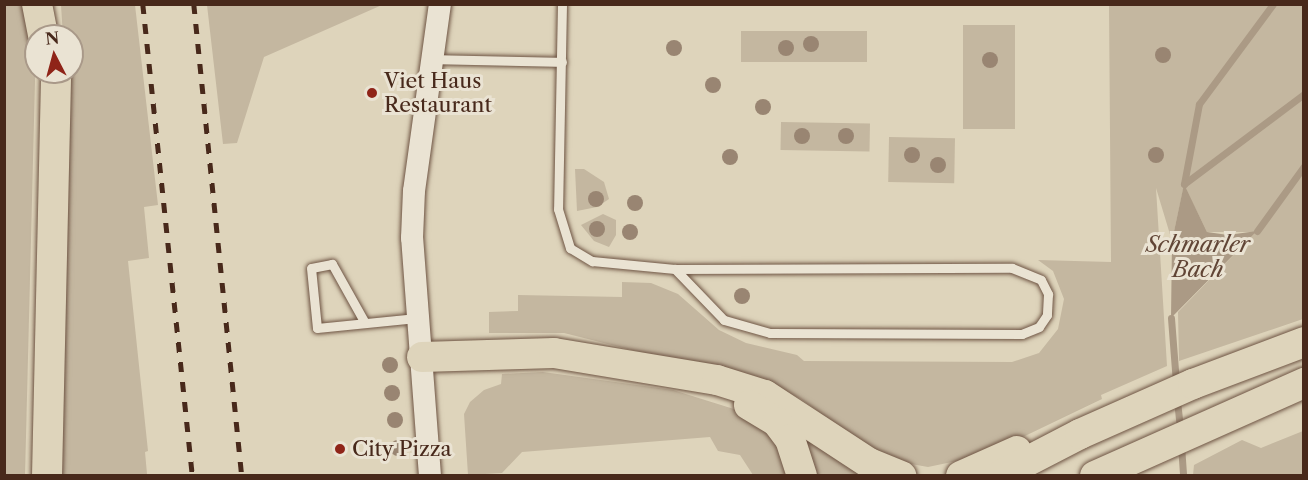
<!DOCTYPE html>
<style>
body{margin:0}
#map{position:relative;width:1308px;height:480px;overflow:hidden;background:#ded4bb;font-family:"Libre Caslon Text",serif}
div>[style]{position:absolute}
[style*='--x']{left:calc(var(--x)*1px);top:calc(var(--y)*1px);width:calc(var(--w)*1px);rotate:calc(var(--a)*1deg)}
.green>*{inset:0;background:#c4b7a0;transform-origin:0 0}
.water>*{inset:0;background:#ab9a85}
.stream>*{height:7px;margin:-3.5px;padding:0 3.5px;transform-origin:3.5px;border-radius:3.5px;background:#ab9a85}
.roads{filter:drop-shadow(0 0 2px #6e5443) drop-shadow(0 0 2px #6e5443)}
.service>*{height:9px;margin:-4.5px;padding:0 4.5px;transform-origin:4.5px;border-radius:4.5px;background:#eae3d3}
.tertiary>*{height:22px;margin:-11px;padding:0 11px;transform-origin:11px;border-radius:11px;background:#eae3d3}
.trunk>*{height:30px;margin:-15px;padding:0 15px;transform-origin:15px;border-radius:15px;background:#ded4bb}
.rail>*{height:4.5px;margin-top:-2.25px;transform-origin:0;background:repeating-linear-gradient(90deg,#48291b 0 10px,transparent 0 20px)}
.trees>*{width:16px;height:16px;margin:-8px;border-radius:50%;background:#998572}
.dots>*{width:16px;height:16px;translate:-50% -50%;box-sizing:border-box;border:3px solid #eae3d3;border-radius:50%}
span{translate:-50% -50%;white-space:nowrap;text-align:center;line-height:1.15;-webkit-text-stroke:6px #eae3d3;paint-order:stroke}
.poi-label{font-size:21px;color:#48291b}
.left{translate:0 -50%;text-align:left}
.water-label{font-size:22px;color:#614536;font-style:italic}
.frame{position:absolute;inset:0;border:6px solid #48291b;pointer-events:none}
.north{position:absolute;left:24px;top:24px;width:60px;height:60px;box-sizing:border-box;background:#eae3d3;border:2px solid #a99989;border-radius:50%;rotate:354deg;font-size:16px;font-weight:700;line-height:24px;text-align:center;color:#48291b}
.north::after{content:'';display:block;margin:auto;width:21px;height:27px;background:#8f2418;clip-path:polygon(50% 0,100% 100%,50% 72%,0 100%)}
</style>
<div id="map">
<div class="green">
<i style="clip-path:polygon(4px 5px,27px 5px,36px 41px,25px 476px,4px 475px)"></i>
<i style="clip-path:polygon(61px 5px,135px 5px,158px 205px,144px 207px,149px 258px,128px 261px,148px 451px,145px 452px,147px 474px,151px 475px,55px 476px,62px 72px,72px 72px,72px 36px,63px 36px)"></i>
<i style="clip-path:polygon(207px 5px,207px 4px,382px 5px,264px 57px,237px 143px,223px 144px)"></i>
<i style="clip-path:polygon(1109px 5px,1303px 5px,1303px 319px,1179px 361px,1178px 312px,1256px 232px,1207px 232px,1184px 185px,1172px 241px,1156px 188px,1167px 366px,1101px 395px,1102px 399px,985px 455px,928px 467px,900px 462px,860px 442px,801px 399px,775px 386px,564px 333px,489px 333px,489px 312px,518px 311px,518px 295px,622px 297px,622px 282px,651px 283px,678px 294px,719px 330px,746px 343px,797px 355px,804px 361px,1012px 362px,1039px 353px,1058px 329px,1064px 299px,1053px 271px,1038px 260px,1111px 262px)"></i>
<i style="left:963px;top:25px;width:52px;height:104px"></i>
<i style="left:741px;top:31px;width:126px;height:31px"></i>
<i style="left:781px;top:122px;width:89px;height:28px;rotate:1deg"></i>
<i style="left:889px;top:137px;width:66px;height:45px;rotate:1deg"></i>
<i style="clip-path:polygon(575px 169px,584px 169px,604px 182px,609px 199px,597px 207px,577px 211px)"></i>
<i style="clip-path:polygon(603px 214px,616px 220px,616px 235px,609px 247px,594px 241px,581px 225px)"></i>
<i style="clip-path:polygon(543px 372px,673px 390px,737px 410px,779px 441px,790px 475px,753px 475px,740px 455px,718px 451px,710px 437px,522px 452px,502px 473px,468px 475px,464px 414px,470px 402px,484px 390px,501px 384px,502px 374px)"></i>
<i style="clip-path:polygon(804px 427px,875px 475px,815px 475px)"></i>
<i style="clip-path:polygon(1303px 431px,1303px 475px,1193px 475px,1194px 465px,1242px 440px,1261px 448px)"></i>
</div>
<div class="water">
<i style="clip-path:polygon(1184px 184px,1207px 232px,1228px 235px,1257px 231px,1171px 318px,1172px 241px)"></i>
</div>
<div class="stream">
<i style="--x:1184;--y:184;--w:81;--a:-79.4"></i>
<i style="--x:1199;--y:104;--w:124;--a:-53.5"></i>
<i style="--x:1184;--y:184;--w:150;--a:-36.9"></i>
<i style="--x:1257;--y:231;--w:80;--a:-54.1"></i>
<i style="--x:1171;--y:318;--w:65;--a:85.6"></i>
<i style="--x:1177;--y:400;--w:31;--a:84"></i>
<i style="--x:1181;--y:445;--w:31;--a:86"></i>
</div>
<div class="roads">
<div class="service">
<i style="--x:562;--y:4;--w:205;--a:91.1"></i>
<i style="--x:558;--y:209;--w:41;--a:72.9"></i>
<i style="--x:570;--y:248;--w:26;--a:31"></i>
<i style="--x:592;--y:261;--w:83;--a:5.5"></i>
<i style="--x:675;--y:269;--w:337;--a:-0.2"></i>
<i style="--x:1012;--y:268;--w:31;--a:22"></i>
<i style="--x:1041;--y:280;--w:16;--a:63"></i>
<i style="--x:1048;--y:294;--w:21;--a:93"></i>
<i style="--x:1047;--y:315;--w:14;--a:124"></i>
<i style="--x:1039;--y:327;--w:18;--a:158"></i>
<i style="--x:1022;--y:334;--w:252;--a:-179.8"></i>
<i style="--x:770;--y:333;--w:48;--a:-164.2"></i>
<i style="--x:724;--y:320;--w:71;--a:-133.9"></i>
<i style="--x:432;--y:59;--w:130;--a:1.3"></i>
<i style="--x:365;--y:323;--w:68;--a:-119.2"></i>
<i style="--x:332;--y:264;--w:21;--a:169"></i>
<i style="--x:311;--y:268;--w:60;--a:84.3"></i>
<i style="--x:317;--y:328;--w:100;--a:-5.7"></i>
</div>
<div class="tertiary">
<i style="--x:430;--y:476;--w:239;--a:-94.3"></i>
<i style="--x:412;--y:238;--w:47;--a:-87.6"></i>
<i style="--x:414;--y:191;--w:189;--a:-82.1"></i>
</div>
<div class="trunk">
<i style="--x:37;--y:4;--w:33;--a:79"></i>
<i style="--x:422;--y:357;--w:132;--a:-1.7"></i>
<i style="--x:554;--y:353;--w:165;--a:9.4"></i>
<i style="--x:717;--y:380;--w:50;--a:17.4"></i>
<i style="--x:765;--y:395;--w:124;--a:33.2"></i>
<i style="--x:869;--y:463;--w:35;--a:22"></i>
<i style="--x:749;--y:405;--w:33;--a:31"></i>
<i style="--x:777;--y:422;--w:21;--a:53"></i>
<i style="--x:790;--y:439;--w:39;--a:72"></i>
<i style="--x:47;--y:476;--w:404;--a:-88.7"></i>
<i style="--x:961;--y:476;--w:61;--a:-24.1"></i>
<i style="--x:999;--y:476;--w:91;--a:-27.4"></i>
<i style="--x:1080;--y:434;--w:124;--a:-23.9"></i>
<i style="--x:1193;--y:384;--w:119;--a:-20.7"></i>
<i style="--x:1095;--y:476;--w:229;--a:-24"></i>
</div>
</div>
<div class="rail">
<i style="--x:143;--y:4;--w:475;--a:84"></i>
<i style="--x:194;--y:4;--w:474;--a:84.2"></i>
</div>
<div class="trees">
<i style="left:811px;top:44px"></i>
<i style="left:674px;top:48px"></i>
<i style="left:786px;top:48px"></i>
<i style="left:1163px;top:55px"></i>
<i style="left:990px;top:60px"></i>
<i style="left:713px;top:85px"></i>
<i style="left:763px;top:107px"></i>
<i style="left:802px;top:136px"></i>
<i style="left:846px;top:136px"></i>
<i style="left:912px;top:155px"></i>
<i style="left:1156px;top:155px"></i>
<i style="left:730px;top:157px"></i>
<i style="left:938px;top:165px"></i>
<i style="left:596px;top:199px"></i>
<i style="left:635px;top:203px"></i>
<i style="left:597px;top:229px"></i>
<i style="left:630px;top:232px"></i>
<i style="left:742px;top:296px"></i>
<i style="left:390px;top:365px"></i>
<i style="left:392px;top:393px"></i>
<i style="left:395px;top:420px"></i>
<i style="left:398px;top:448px"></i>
</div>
<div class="dots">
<i style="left:372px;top:93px;background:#8f2418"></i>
<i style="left:340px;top:449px;background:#8f2418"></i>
</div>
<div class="poi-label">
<span class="left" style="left:384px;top:93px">Viet Haus<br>Restaurant</span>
<span class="left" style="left:352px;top:449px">City Pizza</span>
</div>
<div class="water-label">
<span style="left:1198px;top:257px">Schmarler<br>Bach</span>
</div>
<div class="frame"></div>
<div class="north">N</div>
</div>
